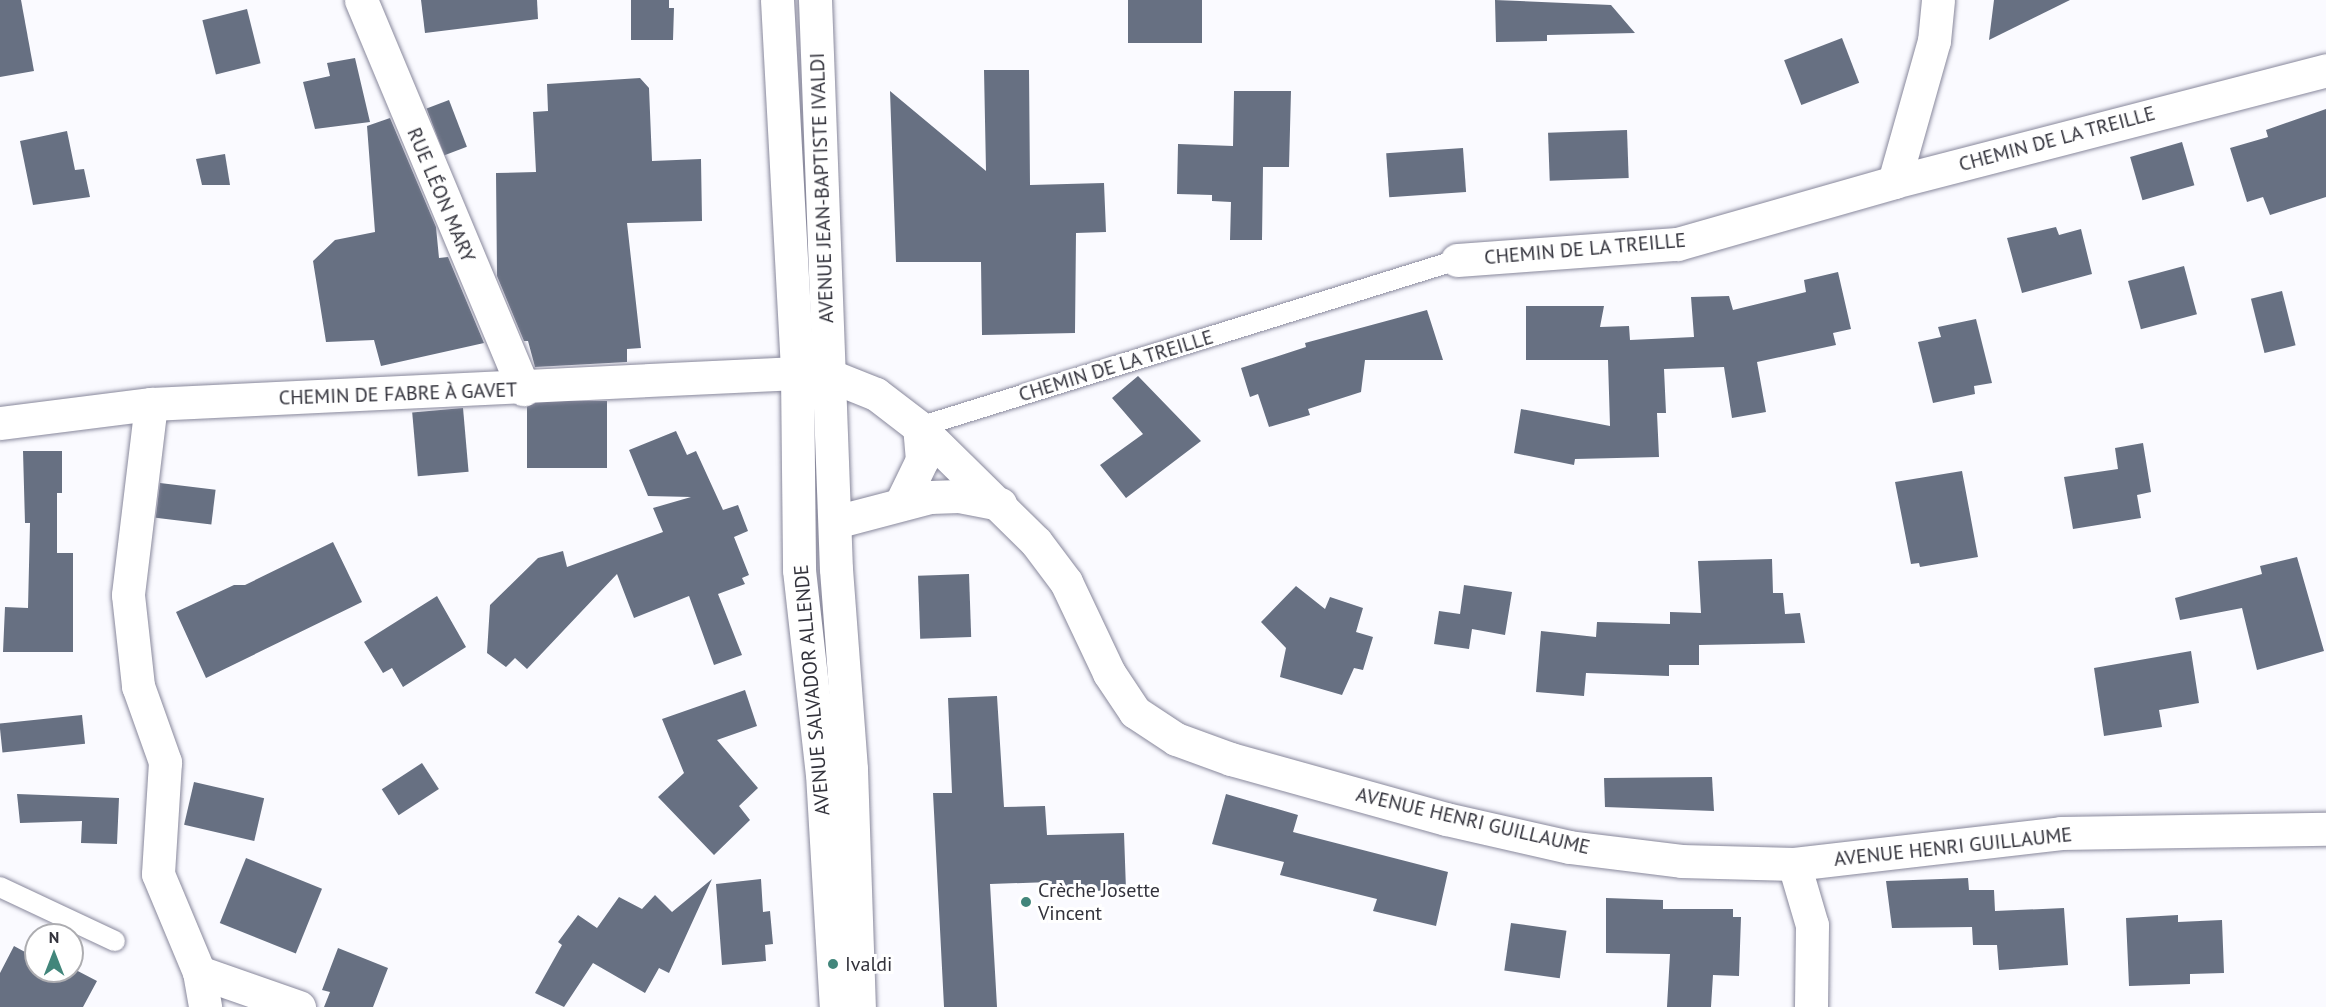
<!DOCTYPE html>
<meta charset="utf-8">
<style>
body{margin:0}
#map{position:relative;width:2326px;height:1007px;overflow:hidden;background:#fafaff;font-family:"PT Sans",sans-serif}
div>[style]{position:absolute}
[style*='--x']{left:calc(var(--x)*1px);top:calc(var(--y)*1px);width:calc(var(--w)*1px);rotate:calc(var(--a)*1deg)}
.building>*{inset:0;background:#677082;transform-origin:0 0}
.roads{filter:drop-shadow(0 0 2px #88889c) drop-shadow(0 0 2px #88889c)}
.lane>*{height:20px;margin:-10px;padding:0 10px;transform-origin:10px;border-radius:10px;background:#fff}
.street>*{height:33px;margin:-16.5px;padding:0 16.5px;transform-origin:16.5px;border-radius:16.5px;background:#fff}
.secondary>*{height:33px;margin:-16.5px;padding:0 16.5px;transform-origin:16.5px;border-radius:16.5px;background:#fff}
.dots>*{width:16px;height:16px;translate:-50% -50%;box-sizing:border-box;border:3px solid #fff;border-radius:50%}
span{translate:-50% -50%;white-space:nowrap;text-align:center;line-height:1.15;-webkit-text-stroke:6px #fff;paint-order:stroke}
.street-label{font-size:20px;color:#32323b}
.poi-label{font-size:20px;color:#32323b}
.left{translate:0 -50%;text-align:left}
.north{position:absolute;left:24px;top:923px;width:60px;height:60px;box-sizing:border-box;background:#fff;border:2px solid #adadb1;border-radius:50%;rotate:0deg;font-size:16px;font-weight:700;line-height:24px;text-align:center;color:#32323b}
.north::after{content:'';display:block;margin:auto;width:21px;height:27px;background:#42867b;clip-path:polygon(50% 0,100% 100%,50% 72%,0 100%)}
</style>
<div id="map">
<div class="building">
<i style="clip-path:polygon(0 0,21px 0,34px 71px,0 77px)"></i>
<i style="clip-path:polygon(421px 0,537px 0,538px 19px,425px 33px)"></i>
<i style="clip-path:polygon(631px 0,669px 0,669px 8px,674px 8px,673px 40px,631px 40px)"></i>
<i style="left:1128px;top:0;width:74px;height:43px"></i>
<i style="clip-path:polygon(1495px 0,1611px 5px,1635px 33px,1547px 35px,1547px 41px,1496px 42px)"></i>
<i style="clip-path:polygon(1994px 0,2070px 0,1989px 40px)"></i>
<i style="left:247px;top:9px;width:56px;height:46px;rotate:76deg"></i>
<i style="left:1842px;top:38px;width:48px;height:62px;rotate:69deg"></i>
<i style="clip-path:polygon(355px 58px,370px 122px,315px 129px,303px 82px,330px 76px,327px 63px)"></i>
<i style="clip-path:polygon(984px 70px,1029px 70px,1030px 185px,1104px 183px,1106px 232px,1076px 233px,1075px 333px,982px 335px,981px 262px,896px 262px,890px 91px,986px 171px)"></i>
<i style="clip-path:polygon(640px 78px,649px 88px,652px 161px,701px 159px,702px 221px,627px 223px,641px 348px,627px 349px,627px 362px,535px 367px,528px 341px,524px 341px,497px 276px,496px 173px,536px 172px,533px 112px,548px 111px,547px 84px)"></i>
<i style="clip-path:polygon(1234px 91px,1291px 91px,1289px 167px,1263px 167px,1262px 240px,1230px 240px,1231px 202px,1212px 201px,1212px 195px,1177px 194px,1178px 144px,1233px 146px)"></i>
<i style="left:449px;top:100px;width:50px;height:24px;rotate:69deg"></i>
<i style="clip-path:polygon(2326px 109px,2326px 197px,2270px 215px,2263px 197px,2247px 202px,2230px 148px,2268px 137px,2266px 130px)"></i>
<i style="clip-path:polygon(390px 118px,436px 227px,439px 258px,448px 257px,484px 343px,381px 366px,374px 340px,326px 342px,313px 261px,335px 240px,375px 232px,367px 126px)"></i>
<i style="left:1627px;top:130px;width:48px;height:79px;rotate:88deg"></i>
<i style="clip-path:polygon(67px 131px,75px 170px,84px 169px,90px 197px,33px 205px,20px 141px)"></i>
<i style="left:2182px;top:142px;width:45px;height:54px;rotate:74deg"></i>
<i style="left:1463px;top:148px;width:44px;height:77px;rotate:86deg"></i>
<i style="clip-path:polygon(225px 154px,230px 185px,202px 185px,196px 159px)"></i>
<i style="clip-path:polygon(2056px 227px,2059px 235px,2081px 229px,2092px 274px,2022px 293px,2007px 238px)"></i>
<i style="left:2184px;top:266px;width:50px;height:58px;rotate:75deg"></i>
<i style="clip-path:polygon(1838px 272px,1851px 329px,1833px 333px,1836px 345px,1757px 362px,1766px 412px,1732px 418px,1724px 367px,1664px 369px,1666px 413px,1657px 413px,1659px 457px,1575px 459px,1574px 465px,1514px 453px,1521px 409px,1610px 426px,1608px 360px,1526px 360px,1526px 306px,1604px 306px,1600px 327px,1629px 326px,1630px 340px,1694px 337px,1691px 297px,1729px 296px,1733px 310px,1806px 292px,1804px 280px)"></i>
<i style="left:2282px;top:291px;width:56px;height:32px;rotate:76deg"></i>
<i style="clip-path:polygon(1427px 310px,1443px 360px,1365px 360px,1361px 392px,1308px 409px,1310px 415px,1269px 427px,1258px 394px,1250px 397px,1241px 368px,1306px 347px,1305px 343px)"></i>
<i style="clip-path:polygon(1976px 319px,1992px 383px,1974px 386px,1975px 394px,1933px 403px,1918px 342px,1941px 337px,1938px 327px)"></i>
<i style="clip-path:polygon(1138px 376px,1201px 441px,1126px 498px,1100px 465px,1143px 434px,1112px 398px)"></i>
<i style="left:607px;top:401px;width:67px;height:80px;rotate:90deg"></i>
<i style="left:463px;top:408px;width:64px;height:51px;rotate:85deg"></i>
<i style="clip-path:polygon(676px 431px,687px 455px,696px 451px,723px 510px,738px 505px,748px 531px,734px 537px,749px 575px,742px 578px,745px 584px,718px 594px,742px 655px,714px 665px,689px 596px,634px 618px,617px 574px,527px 669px,515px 658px,506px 667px,487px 653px,490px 605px,538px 558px,563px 551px,567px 567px,663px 532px,653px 508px,691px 497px,648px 496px,629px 450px)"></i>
<i style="clip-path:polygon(2143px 443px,2151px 492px,2137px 495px,2141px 518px,2073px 529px,2064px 477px,2118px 469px,2115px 448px)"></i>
<i style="clip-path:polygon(23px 451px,62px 451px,62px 493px,57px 493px,57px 553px,73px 553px,73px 652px,3px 652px,5px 607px,28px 608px,30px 523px,25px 523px)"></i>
<i style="clip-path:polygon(1962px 471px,1978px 557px,1920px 567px,1919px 563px,1911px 564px,1895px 482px)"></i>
<i style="left:160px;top:483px;width:56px;height:35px;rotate:7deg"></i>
<i style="clip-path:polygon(333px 542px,362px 602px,206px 678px,176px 612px,234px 585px,245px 585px)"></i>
<i style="clip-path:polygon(2297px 557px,2324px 651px,2257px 670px,2242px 608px,2180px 620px,2175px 598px,2262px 574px,2260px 566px)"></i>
<i style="clip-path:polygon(1772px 559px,1773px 593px,1783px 593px,1785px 614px,1800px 613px,1805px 643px,1699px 645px,1699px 665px,1669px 665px,1669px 676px,1586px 673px,1584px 696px,1536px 692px,1541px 631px,1596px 637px,1597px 622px,1670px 624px,1670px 612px,1701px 613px,1698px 561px)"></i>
<i style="left:969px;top:574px;width:63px;height:51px;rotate:88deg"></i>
<i style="clip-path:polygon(1464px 585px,1512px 592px,1505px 635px,1472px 629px,1469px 649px,1434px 644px,1439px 611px,1460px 614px)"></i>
<i style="clip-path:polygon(1296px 586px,1325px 609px,1330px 597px,1363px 608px,1356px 632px,1373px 637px,1363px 670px,1354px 668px,1342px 695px,1280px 677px,1286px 648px,1261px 622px)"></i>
<i style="clip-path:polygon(437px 596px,466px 647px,403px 687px,392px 668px,383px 673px,364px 642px)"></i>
<i style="clip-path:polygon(2191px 651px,2199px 703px,2159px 710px,2162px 727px,2104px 736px,2094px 668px)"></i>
<i style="clip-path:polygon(745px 690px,757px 726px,717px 740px,758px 788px,739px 806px,750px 820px,714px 855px,658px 797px,684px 773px,662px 719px)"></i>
<i style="clip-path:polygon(997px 696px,1004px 807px,1045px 806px,1047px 835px,1124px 833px,1126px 890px,1050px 892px,1050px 882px,990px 884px,997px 1007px,944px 1007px,933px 793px,952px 793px,948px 698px)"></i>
<i style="left:82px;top:715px;width:29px;height:83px;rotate:84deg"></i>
<i style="left:422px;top:763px;width:31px;height:48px;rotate:57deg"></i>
<i style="clip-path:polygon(1712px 777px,1714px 811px,1605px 807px,1604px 778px)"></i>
<i style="left:194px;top:782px;width:72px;height:44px;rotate:13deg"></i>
<i style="clip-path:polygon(17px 794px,119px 798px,117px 844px,81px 843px,82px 821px,20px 823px)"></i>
<i style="clip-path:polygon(1226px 794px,1298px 815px,1293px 832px,1448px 872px,1436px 926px,1373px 911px,1377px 899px,1280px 875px,1284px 862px,1212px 844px)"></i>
<i style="left:246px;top:858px;width:82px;height:70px;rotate:22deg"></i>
<i style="clip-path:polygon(1968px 878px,1969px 890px,1994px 890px,1995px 911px,2064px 908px,2068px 965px,1999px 970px,1997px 945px,1973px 945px,1972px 927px,1892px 928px,1886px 881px)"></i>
<i style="clip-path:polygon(712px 879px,669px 973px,659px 968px,645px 993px,593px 963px,564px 1007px,535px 993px,562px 945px,558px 942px,578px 915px,597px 928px,619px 897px,642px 909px,655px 895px,672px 912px)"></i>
<i style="clip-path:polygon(761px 879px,763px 912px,770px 911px,773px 944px,765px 945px,766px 961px,722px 965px,716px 884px)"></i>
<i style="clip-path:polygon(1606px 898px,1663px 900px,1663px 909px,1733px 909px,1733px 917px,1741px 917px,1739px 976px,1713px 975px,1711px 1007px,1667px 1007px,1670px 954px,1606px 953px)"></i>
<i style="clip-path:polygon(2178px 915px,2178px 922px,2222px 920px,2224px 973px,2190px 974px,2190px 984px,2129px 986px,2126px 918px)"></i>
<i style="left:1511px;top:923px;width:56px;height:48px;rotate:8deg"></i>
<i style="clip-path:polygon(14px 946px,25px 952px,28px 946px,36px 950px,36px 971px,72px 968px,97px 981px,83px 1007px,0 1007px,0 973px)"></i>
<i style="clip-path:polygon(338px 948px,388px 968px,373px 1007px,324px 1007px,330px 992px,322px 990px)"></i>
</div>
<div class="roads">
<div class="lane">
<i style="--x:919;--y:427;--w:563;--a:-17.24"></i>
<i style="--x:0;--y:887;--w:127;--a:25.2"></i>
</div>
<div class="street">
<i style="--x:361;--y:0;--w:422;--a:67.3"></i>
<i style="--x:1894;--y:182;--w:147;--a:-74.2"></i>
<i style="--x:1934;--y:41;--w:41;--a:-84.4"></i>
<i style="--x:1457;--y:260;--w:221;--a:-4.2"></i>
<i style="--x:1677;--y:244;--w:226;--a:-15.9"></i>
<i style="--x:1894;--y:182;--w:446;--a:-14.5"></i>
<i style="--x:151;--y:404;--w:192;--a:96.9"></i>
<i style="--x:128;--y:595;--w:92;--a:83.7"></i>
<i style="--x:138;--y:686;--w:81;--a:70.4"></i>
<i style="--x:165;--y:762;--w:112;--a:93.6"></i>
<i style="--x:158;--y:874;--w:106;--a:67.3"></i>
<i style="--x:199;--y:972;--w:36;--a:80"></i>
<i style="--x:1794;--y:864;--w:64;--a:73.6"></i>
<i style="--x:1812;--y:925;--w:82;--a:90.7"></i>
<i style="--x:199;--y:972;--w:106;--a:19.3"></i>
</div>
<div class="secondary">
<i style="--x:777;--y:0;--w:374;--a:86.9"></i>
<i style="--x:797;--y:373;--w:197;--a:89.4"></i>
<i style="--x:799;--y:570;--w:205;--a:83.6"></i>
<i style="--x:822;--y:774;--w:233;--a:86.6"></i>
<i style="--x:815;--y:0;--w:569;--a:87.89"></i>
<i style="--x:836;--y:569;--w:201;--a:85.7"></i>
<i style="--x:851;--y:769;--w:238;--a:88.1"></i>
<i style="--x:0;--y:423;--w:152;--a:-7.2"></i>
<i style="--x:151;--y:404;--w:647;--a:-2.75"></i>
<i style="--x:797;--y:373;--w:34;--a:5"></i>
<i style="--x:831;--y:376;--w:48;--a:21.8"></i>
<i style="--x:876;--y:394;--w:54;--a:37.5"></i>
<i style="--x:919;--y:427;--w:164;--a:44.5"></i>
<i style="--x:1036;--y:542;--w:50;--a:53.1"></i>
<i style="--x:1066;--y:582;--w:101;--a:64.7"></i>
<i style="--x:1109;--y:673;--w:47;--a:56.3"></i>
<i style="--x:1135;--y:712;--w:49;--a:33.4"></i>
<i style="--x:1176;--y:739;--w:59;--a:20"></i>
<i style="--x:1231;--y:759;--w:223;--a:15.6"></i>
<i style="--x:1446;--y:819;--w:126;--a:12.8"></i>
<i style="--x:1569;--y:847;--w:113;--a:7.1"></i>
<i style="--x:1681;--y:861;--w:113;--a:1.5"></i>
<i style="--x:1794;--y:864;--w:269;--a:-6.6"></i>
<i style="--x:2061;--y:833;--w:265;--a:-0.9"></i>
<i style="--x:901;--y:503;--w:48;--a:-64"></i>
<i style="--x:922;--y:460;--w:33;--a:-95"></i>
<i style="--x:835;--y:522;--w:98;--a:-14.7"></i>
<i style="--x:930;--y:497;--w:29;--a:-2"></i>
<i style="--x:959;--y:496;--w:42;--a:11"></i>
</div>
</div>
<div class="dots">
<i style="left:1026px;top:902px;background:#42867b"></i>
<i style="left:833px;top:964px;background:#42867b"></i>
</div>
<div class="street-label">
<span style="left:2057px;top:139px;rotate:-15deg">CHEMIN DE LA TREILLE</span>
<span style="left:822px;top:188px;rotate:-92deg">AVENUE JEAN-BAPTISTE IVALDI</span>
<span style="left:441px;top:195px;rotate:67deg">RUE LÉON MARY</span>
<span style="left:1585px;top:249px;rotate:-5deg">CHEMIN DE LA TREILLE</span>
<span style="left:1116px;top:366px;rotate:-17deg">CHEMIN DE LA TREILLE</span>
<span style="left:398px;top:394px;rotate:-2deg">CHEMIN DE FABRE À GAVET</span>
<span style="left:812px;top:690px;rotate:-95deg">AVENUE SALVADOR ALLENDE</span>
<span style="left:1473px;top:821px;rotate:13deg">AVENUE HENRI GUILLAUME</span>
<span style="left:1953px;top:847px;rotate:-6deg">AVENUE HENRI GUILLAUME</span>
</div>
<div class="poi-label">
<span class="left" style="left:1038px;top:902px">Crèche Josette<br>Vincent</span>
<span class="left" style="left:845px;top:964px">Ivaldi</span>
</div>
<div class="north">N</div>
</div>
